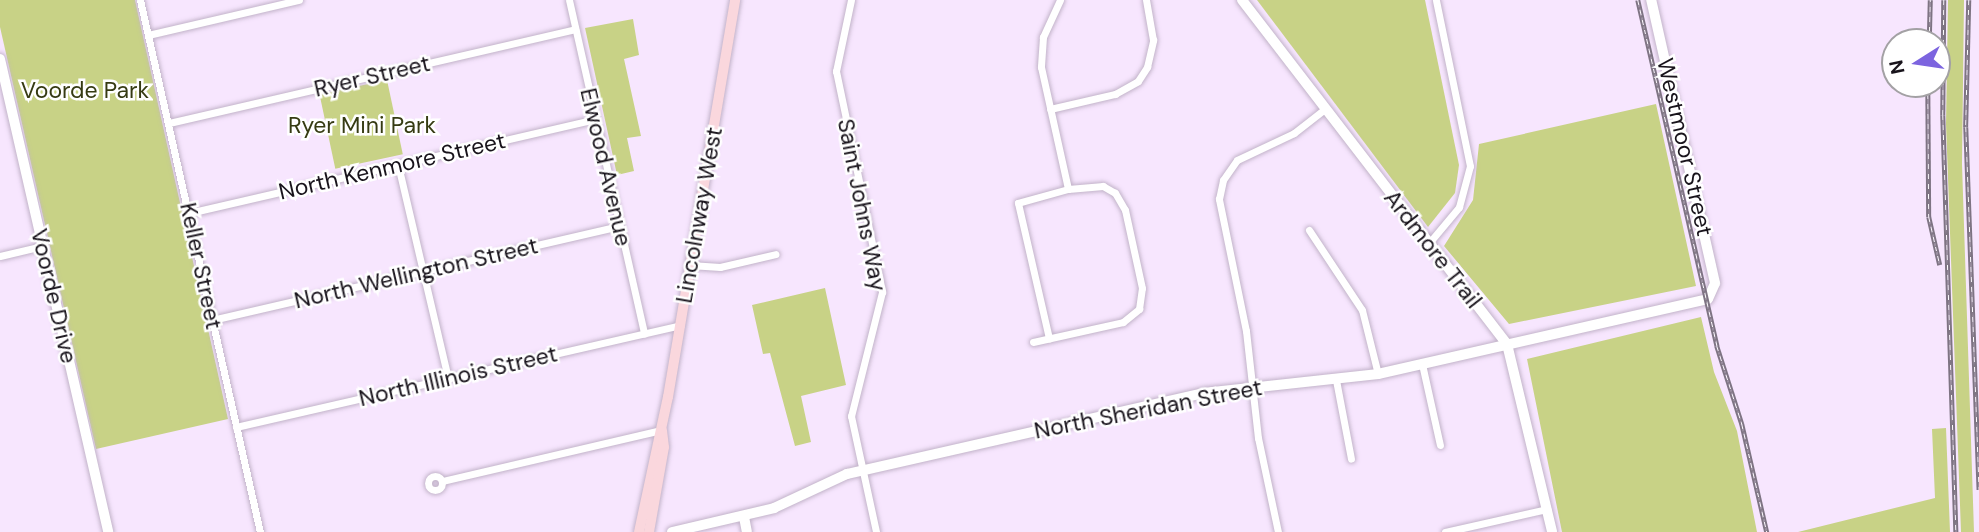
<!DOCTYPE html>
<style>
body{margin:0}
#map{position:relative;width:1979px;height:532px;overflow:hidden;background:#f7e6fe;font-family:"DM Sans",sans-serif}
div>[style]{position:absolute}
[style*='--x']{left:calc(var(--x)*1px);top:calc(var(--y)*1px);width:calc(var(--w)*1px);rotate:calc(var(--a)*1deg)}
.green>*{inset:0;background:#c8d286;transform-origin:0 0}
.roads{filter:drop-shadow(0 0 2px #c2b3c9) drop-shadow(0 0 2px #c2b3c9)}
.street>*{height:7px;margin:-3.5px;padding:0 3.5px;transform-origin:3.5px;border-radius:3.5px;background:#fff}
.street>.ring{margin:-3.5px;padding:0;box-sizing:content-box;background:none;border:7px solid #fff;border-radius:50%}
.secondary>*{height:10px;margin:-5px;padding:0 5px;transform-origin:5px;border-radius:5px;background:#fff}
.primary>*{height:10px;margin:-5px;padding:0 5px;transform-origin:5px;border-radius:5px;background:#fad7dd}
.rail>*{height:4.5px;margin-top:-2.25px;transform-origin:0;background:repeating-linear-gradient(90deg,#fff 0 5px,#7e7483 0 10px);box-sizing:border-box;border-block:2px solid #7e7483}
span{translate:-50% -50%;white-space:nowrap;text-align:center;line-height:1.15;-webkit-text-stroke:5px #fff;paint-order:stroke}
.street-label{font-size:23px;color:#18131b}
.park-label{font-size:23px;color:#363b13}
.north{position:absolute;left:1881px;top:28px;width:70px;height:70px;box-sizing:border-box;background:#fff;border:2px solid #a3a1a4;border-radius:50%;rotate:258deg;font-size:19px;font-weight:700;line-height:28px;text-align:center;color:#18131b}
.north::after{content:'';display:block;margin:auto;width:24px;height:32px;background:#7c64df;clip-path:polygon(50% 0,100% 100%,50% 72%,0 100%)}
</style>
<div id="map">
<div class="green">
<i style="clip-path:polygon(0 0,135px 0,228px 419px,96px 449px,0 27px)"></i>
<i style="clip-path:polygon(1257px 0,1425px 0,1459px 165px,1455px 193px,1428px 227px)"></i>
<i style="clip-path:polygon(1948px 0,1964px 0,1962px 164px,1974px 532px,1961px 532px,1946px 124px)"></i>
<i style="clip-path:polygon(633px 19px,639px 55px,624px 59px,641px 136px,627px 138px,634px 171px,617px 175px,585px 28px)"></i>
<i style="left:387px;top:80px;width:76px;height:69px;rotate:78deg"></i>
<i style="clip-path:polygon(1656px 104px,1696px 286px,1509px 324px,1444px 246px,1473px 200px,1479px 144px)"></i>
<i style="clip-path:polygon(825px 288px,846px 385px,801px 396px,811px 442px,795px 446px,770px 353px,763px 354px,752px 305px)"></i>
<i style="clip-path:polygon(1701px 317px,1714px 372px,1737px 431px,1757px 532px,1562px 532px,1527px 359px)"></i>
<i style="clip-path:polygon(1946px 428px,1950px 532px,1798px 532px,1935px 498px,1932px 429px)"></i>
</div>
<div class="roads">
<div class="street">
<i style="--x:140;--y:0;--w:545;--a:77.29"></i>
<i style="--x:569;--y:0;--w:342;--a:77.3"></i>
<i style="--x:851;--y:0;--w:73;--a:101.9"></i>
<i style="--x:836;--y:71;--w:226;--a:78.2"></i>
<i style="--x:882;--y:292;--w:128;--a:104"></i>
<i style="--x:851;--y:416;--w:119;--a:77.8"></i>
<i style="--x:1060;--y:0;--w:41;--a:114.7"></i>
<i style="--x:1043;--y:37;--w:30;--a:94"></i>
<i style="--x:1041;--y:67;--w:125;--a:77.5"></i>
<i style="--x:148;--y:35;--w:155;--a:-13.1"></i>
<i style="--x:1050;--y:109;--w:67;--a:-13"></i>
<i style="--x:1115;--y:94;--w:26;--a:-29"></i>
<i style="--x:1138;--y:81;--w:17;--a:-57"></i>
<i style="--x:1147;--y:67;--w:28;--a:-77"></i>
<i style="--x:1153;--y:40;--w:41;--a:-99.9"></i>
<i style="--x:169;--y:123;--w:417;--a:-13"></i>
<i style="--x:398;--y:165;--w:220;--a:76.8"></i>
<i style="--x:189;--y:213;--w:417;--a:-13"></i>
<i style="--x:1309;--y:230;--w:96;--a:56.5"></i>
<i style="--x:1362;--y:310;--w:66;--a:76"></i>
<i style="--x:1429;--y:243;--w:47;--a:-50.2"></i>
<i style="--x:1459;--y:207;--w:42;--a:-75"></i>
<i style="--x:1470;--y:166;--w:169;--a:-101.6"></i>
<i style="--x:0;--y:256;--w:43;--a:-13.4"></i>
<i style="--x:690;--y:265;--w:30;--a:4"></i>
<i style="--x:720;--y:267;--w:57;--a:-13.1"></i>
<i style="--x:212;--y:320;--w:418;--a:-13"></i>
<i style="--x:1033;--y:342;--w:92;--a:-12.5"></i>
<i style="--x:1123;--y:322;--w:21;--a:-39"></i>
<i style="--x:1139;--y:309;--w:21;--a:-82"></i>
<i style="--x:1142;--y:288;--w:80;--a:-102.3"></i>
<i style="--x:1125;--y:210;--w:20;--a:-120"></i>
<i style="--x:1115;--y:193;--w:14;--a:-150"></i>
<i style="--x:1103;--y:186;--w:35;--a:175"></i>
<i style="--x:1068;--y:189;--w:52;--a:164.4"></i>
<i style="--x:1018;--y:203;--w:139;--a:77.1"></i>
<i style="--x:1422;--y:364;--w:83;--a:77.5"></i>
<i style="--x:1336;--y:380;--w:80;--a:79.2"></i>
<i style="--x:236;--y:427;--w:456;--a:-12.9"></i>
<i class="ring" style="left:428px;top:476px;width:7px;height:7px"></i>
<i style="--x:442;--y:481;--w:226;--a:-13.1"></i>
<i style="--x:1278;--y:532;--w:96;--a:-102"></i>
<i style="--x:1258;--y:438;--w:108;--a:-96.4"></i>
<i style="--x:1246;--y:331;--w:135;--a:-101.6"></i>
<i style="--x:1219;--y:199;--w:19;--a:-78"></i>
<i style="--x:1223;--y:180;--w:24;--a:-55"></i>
<i style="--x:1237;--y:160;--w:63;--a:-25.3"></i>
<i style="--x:1294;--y:133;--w:37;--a:-38"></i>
<i style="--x:1445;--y:532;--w:105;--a:-12.7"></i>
</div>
<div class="secondary">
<i style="--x:1242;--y:0;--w:434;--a:52.4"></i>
<i style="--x:1507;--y:344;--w:193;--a:76.5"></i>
<i style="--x:0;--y:59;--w:485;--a:77.1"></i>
<i style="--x:744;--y:517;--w:15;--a:79"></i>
<i style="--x:672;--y:532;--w:105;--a:-13.2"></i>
<i style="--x:774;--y:508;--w:81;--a:-25"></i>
<i style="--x:847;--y:474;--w:366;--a:-12.8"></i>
<i style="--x:1204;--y:393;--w:175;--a:-6.2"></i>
<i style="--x:1378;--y:374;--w:338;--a:-12.8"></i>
<i style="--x:1708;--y:299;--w:17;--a:-66"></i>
<i style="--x:1715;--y:283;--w:290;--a:-102.7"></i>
</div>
<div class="primary">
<i style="--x:639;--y:532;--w:138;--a:-77.9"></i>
<i style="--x:668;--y:397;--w:403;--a:-80.4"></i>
<i style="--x:649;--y:532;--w:86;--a:-80"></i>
<i style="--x:664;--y:447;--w:17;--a:-97"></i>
</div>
</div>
<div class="rail">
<i style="--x:1638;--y:0;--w:355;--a:77.1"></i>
<i style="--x:1717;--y:346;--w:82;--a:72.2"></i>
<i style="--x:1742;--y:424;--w:111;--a:77"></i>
<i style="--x:1944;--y:0;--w:115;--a:90.5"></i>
<i style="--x:1943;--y:115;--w:417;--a:88.2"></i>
<i style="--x:1969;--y:0;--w:127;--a:91.4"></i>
<i style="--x:1966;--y:127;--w:363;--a:87.9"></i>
<i style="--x:1929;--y:42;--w:42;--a:-88.6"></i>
<i style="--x:1928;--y:84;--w:133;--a:89.6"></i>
<i style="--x:1929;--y:217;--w:49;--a:77.1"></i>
</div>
<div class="street-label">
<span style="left:372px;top:76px;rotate:-13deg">Ryer Street</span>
<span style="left:1685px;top:147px;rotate:77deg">Westmoor Street</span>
<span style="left:392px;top:166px;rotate:-13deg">North Kenmore Street</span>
<span style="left:606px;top:167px;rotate:77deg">Elwood Avenue</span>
<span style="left:862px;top:205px;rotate:79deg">Saint Johns Way</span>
<span style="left:699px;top:215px;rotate:-80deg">Lincolnway West</span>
<span style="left:1433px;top:249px;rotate:52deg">Ardmore Trail</span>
<span style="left:201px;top:266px;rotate:78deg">Keller Street</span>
<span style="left:416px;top:273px;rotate:-13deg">North Wellington Street</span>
<span style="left:54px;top:296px;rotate:77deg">Voorde Drive</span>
<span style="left:458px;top:376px;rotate:-13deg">North Illinois Street</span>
<span style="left:1148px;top:409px;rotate:-11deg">North Sheridan Street</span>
</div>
<div class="park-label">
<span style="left:85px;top:90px">Voorde Park</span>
<span style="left:362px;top:125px">Ryer Mini Park</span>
</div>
<div class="north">N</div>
</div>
